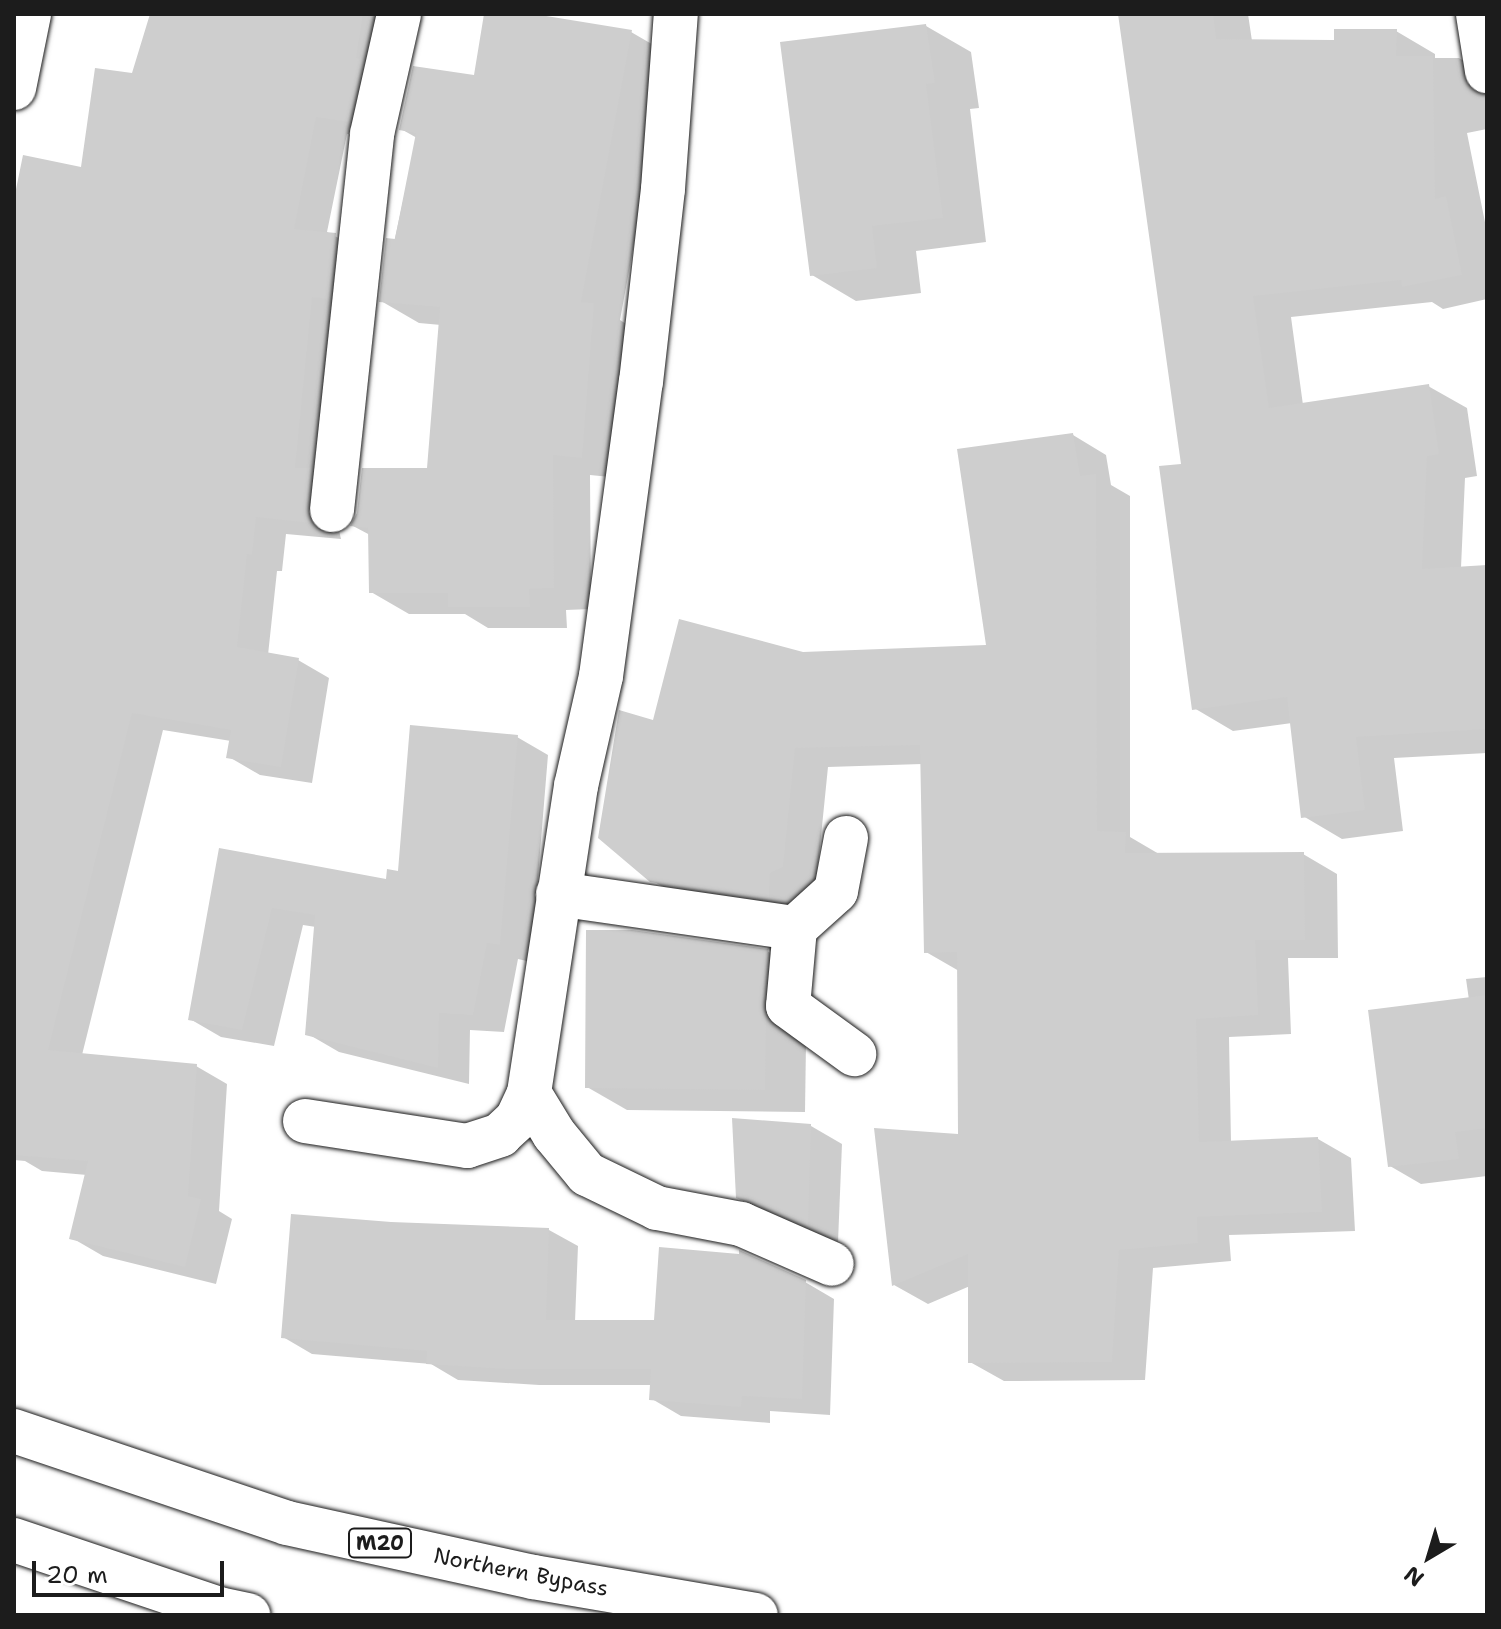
<!DOCTYPE html>
<style>
body{margin:0}
#map{position:relative;width:1501px;height:1629px;overflow:hidden;background:#fff;font-family:"Shantell Sans",sans-serif}
div>[style]{position:absolute}
[style*='--x']{left:calc(var(--x)*1px);top:calc(var(--y)*1px);width:calc(var(--w)*1px);rotate:calc(var(--a)*1deg)}
.shadow>*{inset:0;background:#0003}
.building>*{inset:0;background:#cecece}
.roads{filter:drop-shadow(0 0 2px #1c1c1c) drop-shadow(0 0 2px #1c1c1c)}
.minor>*{height:44px;margin:-22px;padding:0 22px;transform-origin:22px;border-radius:22px;background:#fff}
.motorway>*{height:44px;margin:-22px;padding:0 22px;transform-origin:22px;border-radius:22px;background:#fff}
span{translate:-50% -50%;white-space:nowrap;text-align:center;line-height:1.15;-webkit-text-stroke:6px #fff;paint-order:stroke}
.shield-label span{padding:2px 6px;background:#fff;border:2px solid;border-radius:6px;-webkit-text-stroke-width:0}
.shield-label{font-size:20px;color:#1c1c1c;font-weight:700}
.street-label{font-size:22px;color:#1c1c1c}
.frame{position:absolute;inset:0;border:16px solid #1c1c1c;pointer-events:none}
.north{position:absolute;left:1389px;top:1517px;width:80px;height:80px;-webkit-text-stroke:6px #fff;paint-order:stroke;rotate:218deg;font-size:22px;font-weight:700;line-height:32px;text-align:center;color:#1c1c1c}
.north::after{content:'';display:block;margin:auto;width:28px;height:36px;background:#1c1c1c;clip-path:polygon(50% 0,100% 100%,50% 72%,0 100%)}
.scale{position:absolute;left:32px;top:1561px;width:192px;height:36px;box-sizing:border-box;border:4px solid #1c1c1c;border-top:0;padding-left:10px;font-size:24px;line-height:28px;white-space:nowrap;color:#1c1c1c;-webkit-text-stroke:6px #fff;paint-order:stroke}
</style>
<div id="map">
<div class="shadow">
<i style="clip-path:polygon(152px 14px,396px 14px,380px 139px,347px 134px,327px 232px,367px 253px,338px 526px,341px 539px,286px 534px,282px 571px,277px 571px,268px 655px,298px 660px,329px 678px,312px 783px,260px 775px,229px 757px,231px 741px,163px 730px,82px 1055px,196px 1066px,227px 1084px,219px 1211px,232px 1219px,216px 1284px,103px 1256px,72px 1238px,87px 1175px,42px 1171px,25px 1161px,14px 1160px,14px 206px,82px 170px,134px 76px)"></i>
<i style="clip-path:polygon(486px 14px,521px 14px,631px 32px,669px 54px,620px 320px,631px 327px,620px 478px,590px 475px,591px 609px,566px 610px,567px 628px,488px 628px,465px 614px,409px 614px,371px 592px,370px 535px,353px 526px,429px 470px,441px 325px,419px 323px,381px 301px,417px 138px,401px 129px,476px 77px)"></i>
<i style="clip-path:polygon(1120px 14px,1248px 14px,1252px 41px,1336px 42px,1396px 31px,1435px 54px,1435px 58px,1459px 58px,1487px 75px,1487px 129px,1467px 133px,1487px 232px,1487px 299px,1443px 309px,1432px 302px,1291px 317px,1303px 405px,1428px 386px,1467px 408px,1477px 476px,1465px 478px,1461px 568px,1487px 567px,1487px 753px,1394px 758px,1403px 831px,1342px 839px,1303px 816px,1292px 723px,1233px 731px,1194px 708px,1183px 465px)"></i>
<i style="clip-path:polygon(926px 26px,971px 52px,979px 108px,970px 109px,986px 242px,916px 251px,921px 293px,856px 301px,812px 275px)"></i>
<i style="clip-path:polygon(1073px 435px,1106px 455px,1111px 485px,1130px 496px,1130px 837px,1159px 854px,1303px 854px,1337px 874px,1338px 958px,1288px 958px,1291px 1034px,1229px 1037px,1231px 1142px,1318px 1139px,1351px 1158px,1355px 1231px,1229px 1235px,1231px 1261px,1153px 1268px,1145px 1380px,1004px 1381px,970px 1362px,970px 1286px,928px 1304px,894px 1285px,876px 1130px,960px 1136px,959px 971px,926px 952px,922px 764px,828px 767px,816px 886px,802px 917px,686px 900px,651px 880px,655px 722px,803px 654px,989px 646px)"></i>
<i style="clip-path:polygon(517px 737px,548px 755px,531px 962px,518px 959px,504px 1032px,470px 1030px,469px 1084px,339px 1052px,308px 1034px,316px 927px,303px 925px,274px 1046px,221px 1037px,190px 1019px,220px 850px,387px 882px,399px 873px)"></i>
<i style="clip-path:polygon(767px 951px,807px 975px,805px 1112px,627px 1110px,587px 1087px)"></i>
<i style="clip-path:polygon(1487px 977px,1487px 1176px,1421px 1184px,1390px 1166px,1469px 1000px,1466px 979px)"></i>
<i style="clip-path:polygon(811px 1126px,842px 1144px,838px 1242px,770px 1215px,738px 1196px)"></i>
<i style="clip-path:polygon(391px 1224px,549px 1230px,578px 1246px,575px 1322px,656px 1322px,805px 1282px,834px 1299px,830px 1415px,770px 1411px,770px 1423px,681px 1416px,652px 1399px,652px 1385px,539px 1385px,458px 1380px,431px 1364px,312px 1354px,283px 1337px)"></i>
</div>
<div class="building">
<i style="clip-path:polygon(150px 14px,363px 14px,356px 58px,363px 59px,349px 122px,316px 117px,294px 229px,336px 233px,329px 299px,312px 297px,295px 468px,311px 468px,307px 507px,311px 523px,256px 517px,252px 555px,247px 554px,237px 647px,299px 658px,281px 767px,226px 758px,231px 730px,132px 713px,48px 1050px,197px 1064px,188px 1196px,201px 1199px,185px 1267px,69px 1239px,88px 1161px,14px 1155px,14px 199px,23px 155px,81px 167px,95px 68px,132px 73px)"></i>
<i style="clip-path:polygon(484px 14px,534px 14px,632px 30px,581px 302px,594px 303px,582px 458px,553px 455px,554px 588px,529px 589px,530px 607px,448px 607px,448px 593px,369px 593px,368px 528px,350px 526px,357px 513px,362px 468px,427px 468px,440px 307px,379px 302px,386px 238px,395px 239px,416px 133px,399px 130px,413px 66px,474px 75px)"></i>
<i style="clip-path:polygon(1118px 14px,1213px 14px,1216px 39px,1334px 40px,1334px 29px,1397px 29px,1396px 56px,1433px 56px,1435px 199px,1446px 196px,1462px 275px,1402px 287px,1401px 280px,1253px 296px,1269px 408px,1429px 384px,1439px 454px,1427px 456px,1422px 569px,1487px 565px,1487px 729px,1356px 737px,1365px 810px,1301px 818px,1287px 697px,1192px 710px,1159px 466px,1181px 464px)"></i>
<i style="clip-path:polygon(926px 24px,935px 83px,926px 84px,943px 218px,872px 226px,877px 268px,810px 276px,780px 42px)"></i>
<i style="clip-path:polygon(1073px 433px,1080px 476px,1096px 474px,1097px 831px,1126px 832px,1125px 853px,1304px 852px,1305px 940px,1255px 940px,1258px 1015px,1196px 1019px,1199px 1142px,1318px 1137px,1322px 1212px,1197px 1217px,1198px 1243px,1119px 1250px,1112px 1362px,968px 1363px,968px 1254px,892px 1286px,874px 1128px,958px 1134px,957px 952px,924px 953px,920px 745px,795px 748px,783px 867px,770px 873px,769px 899px,650px 882px,598px 838px,619px 710px,653px 720px,679px 619px,803px 652px,986px 645px,957px 449px)"></i>
<i style="clip-path:polygon(410px 725px,518px 735px,500px 945px,487px 943px,473px 1015px,439px 1013px,438px 1068px,305px 1035px,315px 915px,272px 908px,242px 1030px,188px 1020px,219px 848px,386px 879px,387px 869px,398px 871px)"></i>
<i style="clip-path:polygon(586px 930px,632px 930px,768px 949px,763px 1004px,766px 1018px,765px 1090px,585px 1088px)"></i>
<i style="clip-path:polygon(1487px 995px,1487px 1128px,1455px 1132px,1459px 1159px,1388px 1167px,1368px 1010px)"></i>
<i style="clip-path:polygon(732px 1118px,811px 1124px,808px 1226px,736px 1198px)"></i>
<i style="clip-path:polygon(291px 1214px,391px 1222px,549px 1228px,546px 1320px,654px 1320px,659px 1247px,739px 1254px,739px 1250px,806px 1280px,802px 1399px,742px 1396px,741px 1407px,649px 1400px,651px 1369px,507px 1369px,426px 1364px,427px 1351px,281px 1338px)"></i>
</div>
<div class="roads">
<div class="minor">
<i style="--x:1478;--y:14;--w:58;--a:81"></i>
<i style="--x:14;--y:88;--w:76;--a:-78.5"></i>
<i style="--x:332;--y:510;--w:378;--a:-83.9"></i>
<i style="--x:372;--y:134;--w:123;--a:-77.3"></i>
<i style="--x:558;--y:894;--w:239;--a:8.2"></i>
<i style="--x:795;--y:928;--w:78;--a:95.1"></i>
<i style="--x:788;--y:1006;--w:82;--a:36"></i>
<i style="--x:795;--y:928;--w:55;--a:-42.1"></i>
<i style="--x:836;--y:891;--w:54;--a:-79.3"></i>
<i style="--x:529;--y:1093;--w:48;--a:58.6"></i>
<i style="--x:554;--y:1134;--w:52;--a:50.5"></i>
<i style="--x:587;--y:1174;--w:78;--a:25.9"></i>
<i style="--x:657;--y:1208;--w:86;--a:10.8"></i>
<i style="--x:741;--y:1224;--w:99;--a:23.7"></i>
<i style="--x:305;--y:1121;--w:164;--a:8.8"></i>
<i style="--x:467;--y:1146;--w:35;--a:-18"></i>
<i style="--x:500;--y:1135;--w:23;--a:-43"></i>
<i style="--x:517;--y:1119;--w:29;--a:-65"></i>
<i style="--x:529;--y:1093;--w:311;--a:-81.3"></i>
<i style="--x:576;--y:786;--w:113;--a:-77.2"></i>
<i style="--x:601;--y:676;--w:297;--a:-82.3"></i>
<i style="--x:641;--y:382;--w:194;--a:-83.5"></i>
<i style="--x:663;--y:189;--w:175;--a:-85.8"></i>
</div>
<div class="motorway">
<i style="--x:14;--y:1431;--w:288;--a:18.6"></i>
<i style="--x:287;--y:1523;--w:252;--a:12.4"></i>
<i style="--x:533;--y:1577;--w:226;--a:9.7"></i>
<i style="--x:14;--y:1540;--w:216;--a:18.6"></i>
<i style="--x:219;--y:1609;--w:30;--a:12"></i>
</div>
</div>
<div class="shield-label">
<span style="left:380px;top:1543px">M20</span>
</div>
<div class="street-label">
<span style="left:521px;top:1572px;rotate:11deg">Northern Bypass</span>
</div>
<div class="frame"></div>
<div class="north">N</div>
<div class="scale">20 m</div>
</div>
